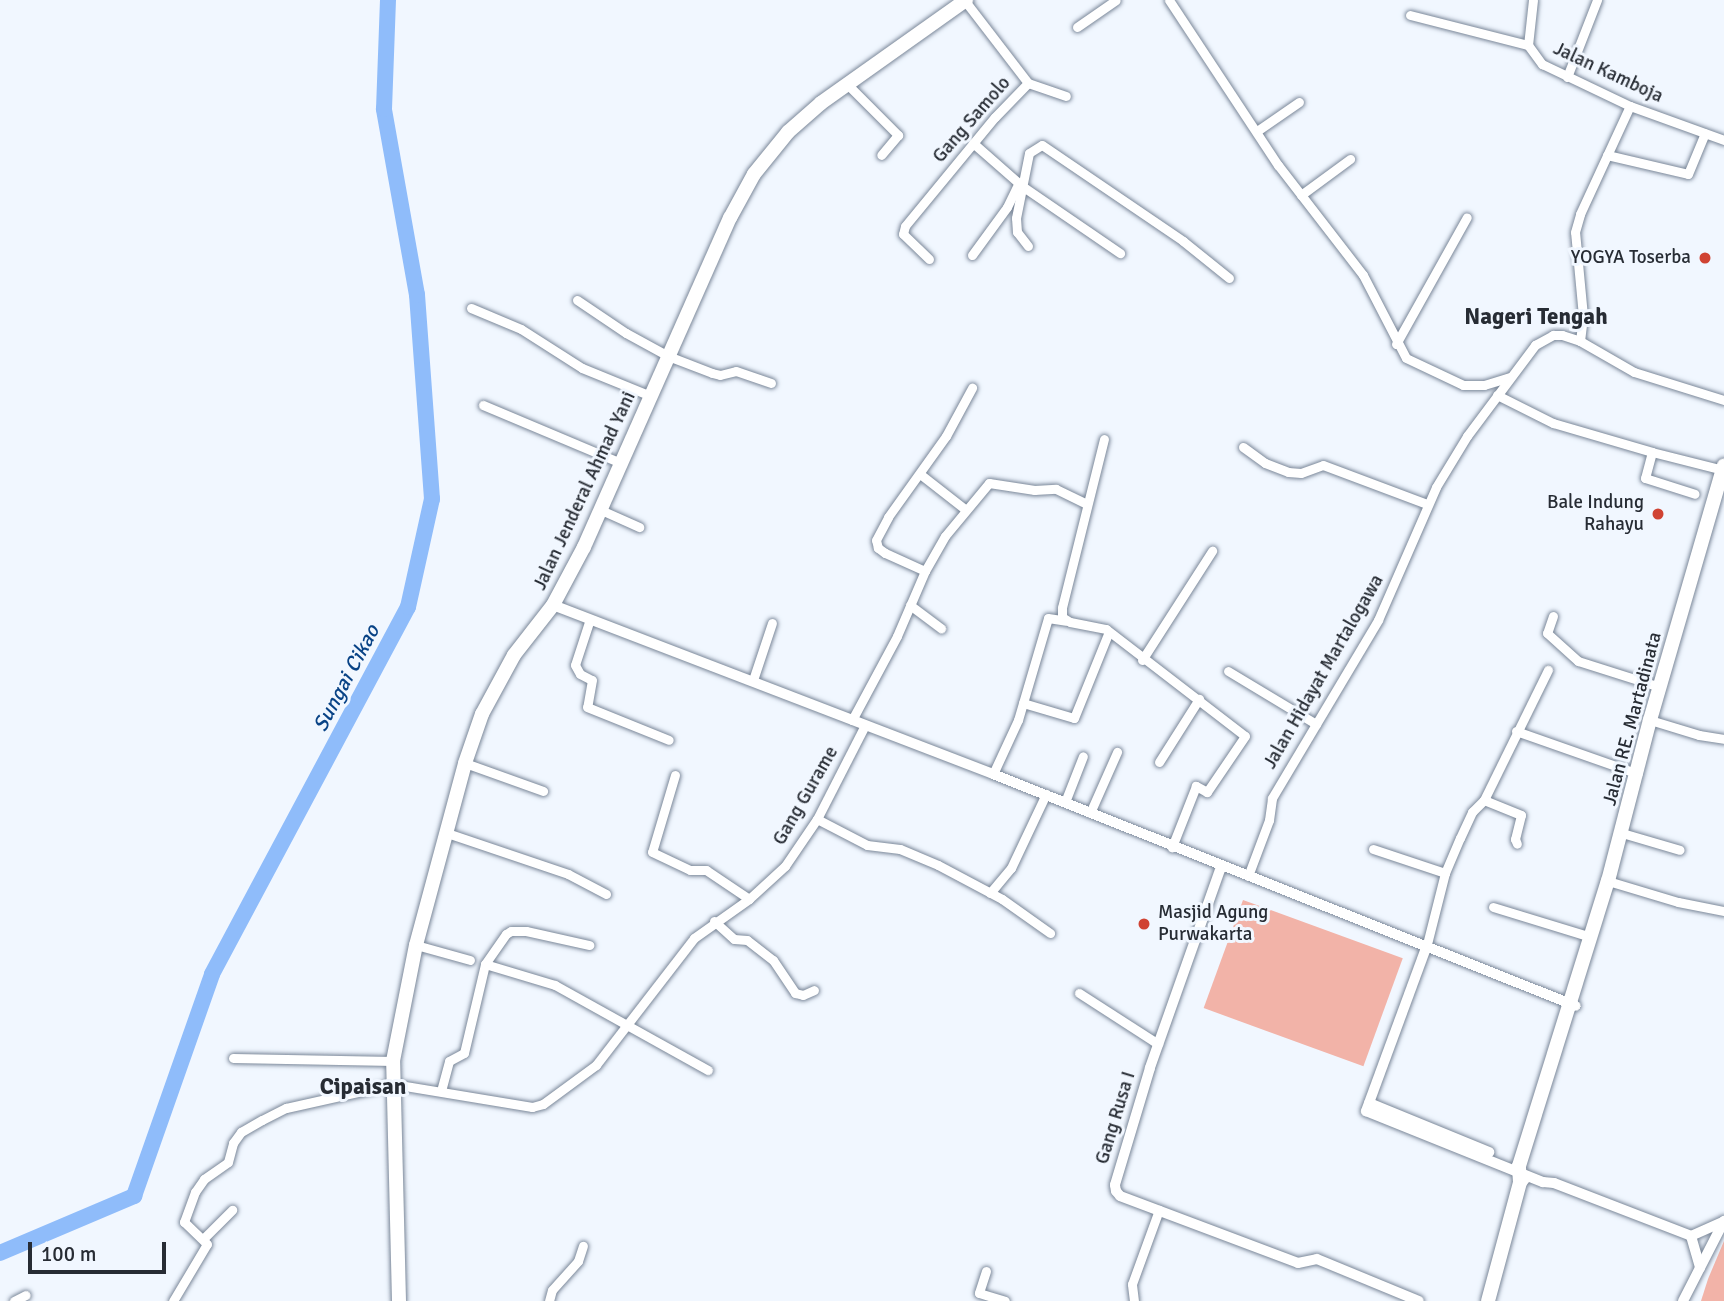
<!DOCTYPE html>
<style>
body{margin:0}
#map{position:relative;width:1724px;height:1301px;overflow:hidden;background:#f1f7ff;font-family:Signika,sans-serif}
div>[style]{position:absolute}
[style*='--x']{left:calc(var(--x)*1px);top:calc(var(--y)*1px);width:calc(var(--w)*1px);rotate:calc(var(--a)*1deg)}
.green>*{inset:0;background:#f2b3a8;transform-origin:0 0}
.river>*{height:16px;margin:-8px;padding:0 8px;transform-origin:8px;border-radius:8px;background:#8fbcfa}
.roads{filter:drop-shadow(0 0 2px #7a8799) drop-shadow(0 0 2px #7a8799)}
.minor>*{height:9px;margin:-4.5px;padding:0 4.5px;transform-origin:4.5px;border-radius:4.5px;background:#fff}
.tertiary>*{height:10px;margin:-5px;padding:0 5px;transform-origin:5px;border-radius:5px;background:#fff}
.trunk>*{height:14px;margin:-7px;padding:0 7px;transform-origin:7px;border-radius:7px;background:#fff}
.dots>*{width:19px;height:19px;translate:-50% -50%;box-sizing:border-box;border:4px solid #f1f7ff;border-radius:50%}
span{translate:-50% -50%;white-space:nowrap;text-align:center;line-height:1.15;-webkit-text-stroke:6px #f1f7ff;paint-order:stroke}
.street-label{font-size:19px;color:#272c34}
.poi-label{font-size:19px;color:#272c34}
.right{translate:-100% -50%;text-align:right}
.left{translate:0 -50%;text-align:left}
.water-label{font-size:21px;color:#094386;font-style:italic}
.quarter-label{font-size:23px;color:#272c34;font-weight:700}
.scale{position:absolute;left:28px;top:1242px;width:138px;height:32px;box-sizing:border-box;border:4px solid #272c34;border-top:0;padding-left:9px;font-size:21px;line-height:24px;white-space:nowrap;color:#272c34;-webkit-text-stroke:5px #f1f7ff;paint-order:stroke}
</style>
<div id="map">
<div class="green">
<i style="left:1243px;top:900px;width:170px;height:115px;rotate:20deg"></i>
<i style="clip-path:polygon(1724px 1241px,1724px 1301px,1701px 1301px,1708px 1279px)"></i>
</div>
<div class="river">
<i style="--x:0;--y:1253;--w:146;--a:-23"></i>
<i style="--x:134;--y:1196;--w:235;--a:-70.6"></i>
<i style="--x:212;--y:974;--w:416;--a:-61.9"></i>
<i style="--x:408;--y:607;--w:111;--a:-77.5"></i>
<i style="--x:432;--y:499;--w:205;--a:-94.2"></i>
<i style="--x:417;--y:295;--w:189;--a:-100.1"></i>
<i style="--x:384;--y:109;--w:109;--a:-87.9"></i>
</div>
<div class="roads">
<div class="minor">
<i style="--x:1169;--y:0;--w:198;--a:56.6"></i>
<i style="--x:1278;--y:165;--w:139;--a:52.3"></i>
<i style="--x:1363;--y:275;--w:93;--a:62.6"></i>
<i style="--x:1406;--y:358;--w:63;--a:25.3"></i>
<i style="--x:1463;--y:385;--w:21;--a:0"></i>
<i style="--x:1484;--y:385;--w:27;--a:-17"></i>
<i style="--x:1533;--y:0;--w:45;--a:96.3"></i>
<i style="--x:1528;--y:45;--w:24;--a:54"></i>
<i style="--x:1542;--y:64;--w:98;--a:25.5"></i>
<i style="--x:1630;--y:106;--w:100;--a:19.9"></i>
<i style="--x:1410;--y:15;--w:122;--a:14.3"></i>
<i style="--x:1077;--y:27;--w:47;--a:-34.7"></i>
<i style="--x:1567;--y:77;--w:83;--a:-68.7"></i>
<i style="--x:846;--y:83;--w:74;--a:45"></i>
<i style="--x:898;--y:135;--w:26;--a:130"></i>
<i style="--x:1028;--y:83;--w:40;--a:18.9"></i>
<i style="--x:1257;--y:131;--w:51;--a:-34.6"></i>
<i style="--x:973;--y:143;--w:65;--a:41.3"></i>
<i style="--x:1022;--y:186;--w:119;--a:34.4"></i>
<i style="--x:1607;--y:155;--w:83;--a:13.2"></i>
<i style="--x:1688;--y:174;--w:44;--a:-67.5"></i>
<i style="--x:1301;--y:195;--w:61;--a:-36.3"></i>
<i style="--x:1028;--y:246;--w:18;--a:-128"></i>
<i style="--x:1017;--y:232;--w:14;--a:-94"></i>
<i style="--x:1016;--y:218;--w:66;--a:-78.7"></i>
<i style="--x:1029;--y:153;--w:15;--a:-32"></i>
<i style="--x:1042;--y:145;--w:171;--a:34.2"></i>
<i style="--x:1183;--y:241;--w:59;--a:38.8"></i>
<i style="--x:972;--y:255;--w:59;--a:-53.9"></i>
<i style="--x:1007;--y:207;--w:25;--a:-64"></i>
<i style="--x:929;--y:259;--w:36;--a:-136"></i>
<i style="--x:903;--y:234;--w:8;--a:-76"></i>
<i style="--x:905;--y:226;--w:141;--a:-50.5"></i>
<i style="--x:995;--y:117;--w:47;--a:-45.9"></i>
<i style="--x:1028;--y:83;--w:103;--a:-127.5"></i>
<i style="--x:577;--y:300;--w:59;--a:34"></i>
<i style="--x:626;--y:333;--w:48;--a:28.7"></i>
<i style="--x:668;--y:356;--w:47;--a:21.1"></i>
<i style="--x:712;--y:373;--w:8;--a:14"></i>
<i style="--x:720;--y:375;--w:16;--a:-14"></i>
<i style="--x:736;--y:371;--w:37;--a:19"></i>
<i style="--x:471;--y:308;--w:54;--a:22.8"></i>
<i style="--x:521;--y:329;--w:72;--a:32.6"></i>
<i style="--x:582;--y:368;--w:74;--a:22.1"></i>
<i style="--x:1580;--y:341;--w:25;--a:-83"></i>
<i style="--x:1583;--y:316;--w:84;--a:-95.4"></i>
<i style="--x:1575;--y:232;--w:19;--a:-74"></i>
<i style="--x:1580;--y:214;--w:119;--a:-65.2"></i>
<i style="--x:1396;--y:344;--w:145;--a:-60.8"></i>
<i style="--x:1497;--y:395;--w:63;--a:26.6"></i>
<i style="--x:1553;--y:423;--w:103;--a:16.3"></i>
<i style="--x:1652;--y:452;--w:27;--a:105"></i>
<i style="--x:1645;--y:478;--w:52;--a:17.7"></i>
<i style="--x:483;--y:405;--w:150;--a:22.8"></i>
<i style="--x:1104;--y:439;--w:174;--a:104"></i>
<i style="--x:1062;--y:608;--w:9;--a:90"></i>
<i style="--x:1062;--y:617;--w:9;--a:32"></i>
<i style="--x:1070;--y:622;--w:37;--a:11"></i>
<i style="--x:1106;--y:629;--w:175;--a:37.6"></i>
<i style="--x:1245;--y:736;--w:68;--a:124.2"></i>
<i style="--x:1207;--y:792;--w:13;--a:-151"></i>
<i style="--x:1196;--y:786;--w:66;--a:111.5"></i>
<i style="--x:1243;--y:447;--w:27;--a:36"></i>
<i style="--x:1265;--y:463;--w:25;--a:21"></i>
<i style="--x:1288;--y:472;--w:13;--a:4"></i>
<i style="--x:1301;--y:473;--w:23;--a:-20"></i>
<i style="--x:1323;--y:465;--w:111;--a:20.6"></i>
<i style="--x:1652;--y:452;--w:73;--a:14.2"></i>
<i style="--x:920;--y:474;--w:58;--a:38"></i>
<i style="--x:601;--y:510;--w:42;--a:24.1"></i>
<i style="--x:925;--y:571;--w:40;--a:-60.3"></i>
<i style="--x:945;--y:536;--w:69;--a:-50.3"></i>
<i style="--x:989;--y:483;--w:46;--a:8.8"></i>
<i style="--x:1034;--y:490;--w:22;--a:-3"></i>
<i style="--x:1056;--y:489;--w:34;--a:26"></i>
<i style="--x:910;--y:605;--w:39;--a:37"></i>
<i style="--x:1553;--y:616;--w:18;--a:109"></i>
<i style="--x:1547;--y:633;--w:42;--a:42.1"></i>
<i style="--x:1578;--y:661;--w:86;--a:17.6"></i>
<i style="--x:590;--y:619;--w:48;--a:108.1"></i>
<i style="--x:575;--y:665;--w:10;--a:61"></i>
<i style="--x:580;--y:674;--w:13;--a:27"></i>
<i style="--x:592;--y:680;--w:27;--a:100"></i>
<i style="--x:587;--y:707;--w:88;--a:21.9"></i>
<i style="--x:1142;--y:660;--w:130;--a:-57.3"></i>
<i style="--x:1228;--y:671;--w:103;--a:31.1"></i>
<i style="--x:753;--y:680;--w:60;--a:-71.6"></i>
<i style="--x:1023;--y:703;--w:53;--a:16.4"></i>
<i style="--x:1074;--y:718;--w:91;--a:-68"></i>
<i style="--x:852;--y:720;--w:95;--a:-61.8"></i>
<i style="--x:897;--y:636;--w:71;--a:-66.7"></i>
<i style="--x:925;--y:571;--w:44;--a:-155.8"></i>
<i style="--x:885;--y:553;--w:9;--a:-144"></i>
<i style="--x:878;--y:548;--w:8;--a:-104"></i>
<i style="--x:876;--y:540;--w:26;--a:-62"></i>
<i style="--x:888;--y:517;--w:100;--a:-54.4"></i>
<i style="--x:946;--y:436;--w:55;--a:-61.6"></i>
<i style="--x:1650;--y:720;--w:51;--a:17"></i>
<i style="--x:1699;--y:735;--w:25;--a:9"></i>
<i style="--x:1516;--y:731;--w:129;--a:19.4"></i>
<i style="--x:1159;--y:762;--w:75;--a:-57.6"></i>
<i style="--x:465;--y:763;--w:83;--a:19.7"></i>
<i style="--x:993;--y:774;--w:60;--a:-65.2"></i>
<i style="--x:1018;--y:720;--w:106;--a:-73.6"></i>
<i style="--x:1048;--y:618;--w:18;--a:9"></i>
<i style="--x:675;--y:775;--w:80;--a:106.6"></i>
<i style="--x:652;--y:852;--w:42;--a:25.3"></i>
<i style="--x:690;--y:870;--w:16;--a:0"></i>
<i style="--x:706;--y:870;--w:52;--a:34"></i>
<i style="--x:1484;--y:800;--w:40;--a:22"></i>
<i style="--x:1521;--y:815;--w:25;--a:104"></i>
<i style="--x:1515;--y:839;--w:5;--a:68"></i>
<i style="--x:1065;--y:802;--w:49;--a:-68.6"></i>
<i style="--x:1090;--y:813;--w:67;--a:-66.1"></i>
<i style="--x:817;--y:819;--w:56;--a:27.5"></i>
<i style="--x:867;--y:845;--w:33;--a:7"></i>
<i style="--x:900;--y:849;--w:41;--a:22.8"></i>
<i style="--x:938;--y:865;--w:72;--a:28"></i>
<i style="--x:1002;--y:899;--w:59;--a:35.3"></i>
<i style="--x:447;--y:833;--w:128;--a:18.7"></i>
<i style="--x:568;--y:874;--w:43;--a:27.8"></i>
<i style="--x:1622;--y:833;--w:60;--a:16.3"></i>
<i style="--x:1373;--y:849;--w:76;--a:18.4"></i>
<i style="--x:1248;--y:876;--w:60;--a:-69.4"></i>
<i style="--x:1269;--y:820;--w:22;--a:-82"></i>
<i style="--x:1272;--y:798;--w:207;--a:-59.2"></i>
<i style="--x:1378;--y:620;--w:145;--a:-66.4"></i>
<i style="--x:1436;--y:487;--w:60;--a:-58.7"></i>
<i style="--x:1467;--y:436;--w:114;--a:-53.2"></i>
<i style="--x:1535;--y:345;--w:21;--a:-29"></i>
<i style="--x:1553;--y:335;--w:9;--a:0"></i>
<i style="--x:1562;--y:335;--w:19;--a:18"></i>
<i style="--x:1580;--y:341;--w:62;--a:29.9"></i>
<i style="--x:1634;--y:372;--w:94;--a:17.3"></i>
<i style="--x:1608;--y:881;--w:73;--a:16.7"></i>
<i style="--x:1678;--y:902;--w:47;--a:11.1"></i>
<i style="--x:990;--y:893;--w:33;--a:-50"></i>
<i style="--x:1011;--y:868;--w:82;--a:-64.7"></i>
<i style="--x:1493;--y:907;--w:102;--a:17"></i>
<i style="--x:714;--y:921;--w:27;--a:42"></i>
<i style="--x:734;--y:939;--w:13;--a:4"></i>
<i style="--x:747;--y:940;--w:33;--a:38"></i>
<i style="--x:773;--y:960;--w:40;--a:56"></i>
<i style="--x:795;--y:993;--w:8;--a:14"></i>
<i style="--x:803;--y:995;--w:12;--a:-24"></i>
<i style="--x:416;--y:945;--w:56;--a:15.5"></i>
<i style="--x:1426;--y:948;--w:77;--a:-75.8"></i>
<i style="--x:1445;--y:873;--w:38;--a:-67"></i>
<i style="--x:1460;--y:838;--w:29;--a:-65"></i>
<i style="--x:1472;--y:812;--w:17;--a:-45"></i>
<i style="--x:1484;--y:800;--w:145;--a:-63.8"></i>
<i style="--x:485;--y:964;--w:73;--a:16.7"></i>
<i style="--x:555;--y:985;--w:175;--a:29.1"></i>
<i style="--x:1079;--y:993;--w:94;--a:32.8"></i>
<i style="--x:233;--y:1058;--w:160;--a:1.1"></i>
<i style="--x:441;--y:1091;--w:31;--a:-75"></i>
<i style="--x:449;--y:1061;--w:17;--a:-28"></i>
<i style="--x:464;--y:1053;--w:91;--a:-76.7"></i>
<i style="--x:485;--y:964;--w:37;--a:-55"></i>
<i style="--x:506;--y:934;--w:6;--a:-31"></i>
<i style="--x:511;--y:931;--w:15;--a:0"></i>
<i style="--x:526;--y:931;--w:65;--a:12.5"></i>
<i style="--x:204;--y:1238;--w:40;--a:-45"></i>
<i style="--x:986;--y:1271;--w:23;--a:108"></i>
<i style="--x:979;--y:1293;--w:27;--a:17"></i>
<i style="--x:14;--y:1301;--w:13;--a:-27"></i>
<i style="--x:173;--y:1301;--w:66;--a:-59.2"></i>
<i style="--x:207;--y:1244;--w:32;--a:-136"></i>
<i style="--x:184;--y:1222;--w:32;--a:-70"></i>
<i style="--x:195;--y:1192;--w:16;--a:-55"></i>
<i style="--x:204;--y:1179;--w:29;--a:-35"></i>
<i style="--x:228;--y:1162;--w:20;--a:-75"></i>
<i style="--x:233;--y:1143;--w:14;--a:-54"></i>
<i style="--x:241;--y:1132;--w:24;--a:-30"></i>
<i style="--x:262;--y:1120;--w:27;--a:-27"></i>
<i style="--x:286;--y:1108;--w:110;--a:-12.6"></i>
<i style="--x:393;--y:1084;--w:141;--a:9.4"></i>
<i style="--x:532;--y:1107;--w:11;--a:-15"></i>
<i style="--x:543;--y:1104;--w:66;--a:-36.3"></i>
<i style="--x:596;--y:1065;--w:160;--a:-52.3"></i>
<i style="--x:694;--y:938;--w:67;--a:-35.3"></i>
<i style="--x:749;--y:899;--w:49;--a:-42.5"></i>
<i style="--x:785;--y:866;--w:57;--a:-55.8"></i>
<i style="--x:817;--y:819;--w:106;--a:-62.9"></i>
<i style="--x:549;--y:1301;--w:11;--a:-75"></i>
<i style="--x:552;--y:1290;--w:39;--a:-48"></i>
<i style="--x:578;--y:1261;--w:16;--a:-72"></i>
<i style="--x:1134;--y:1301;--w:17;--a:-97"></i>
<i style="--x:1132;--y:1284;--w:79;--a:-70"></i>
</div>
<div class="tertiary">
<i style="--x:553;--y:605;--w:471;--a:21"></i>
<i style="--x:993;--y:774;--w:627;--a:21.7"></i>
<i style="--x:1221;--y:867;--w:213;--a:109.5"></i>
<i style="--x:1150;--y:1068;--w:122;--a:106.7"></i>
<i style="--x:1115;--y:1185;--w:6;--a:81"></i>
<i style="--x:1116;--y:1191;--w:6;--a:51"></i>
<i style="--x:1120;--y:1196;--w:190;--a:20.6"></i>
<i style="--x:1298;--y:1263;--w:19;--a:-12"></i>
<i style="--x:1317;--y:1259;--w:110;--a:22.4"></i>
<i style="--x:1426;--y:948;--w:174;--a:110.2"></i>
<i style="--x:1366;--y:1111;--w:191;--a:21.9"></i>
<i style="--x:1543;--y:1182;--w:11;--a:5"></i>
<i style="--x:1554;--y:1183;--w:147;--a:21.1"></i>
<i style="--x:1691;--y:1236;--w:35;--a:-24"></i>
<i style="--x:1369;--y:1103;--w:130;--a:22.2"></i>
<i style="--x:1691;--y:1236;--w:33;--a:74"></i>
<i style="--x:1683;--y:1301;--w:90;--a:-62.9"></i>
</div>
<div class="trunk">
<i style="--x:1520;--y:1182;--w:16;--a:-94"></i>
<i style="--x:1519;--y:1166;--w:299;--a:-72.7"></i>
<i style="--x:1608;--y:881;--w:166;--a:-75.4"></i>
<i style="--x:1650;--y:720;--w:265;--a:-73.8"></i>
<i style="--x:399;--y:1301;--w:240;--a:-91.4"></i>
<i style="--x:393;--y:1061;--w:118;--a:-78.8"></i>
<i style="--x:416;--y:945;--w:188;--a:-74.9"></i>
<i style="--x:465;--y:763;--w:52;--a:-70.9"></i>
<i style="--x:482;--y:714;--w:67;--a:-61.5"></i>
<i style="--x:514;--y:655;--w:63;--a:-52"></i>
<i style="--x:553;--y:605;--w:66;--a:-61.9"></i>
<i style="--x:584;--y:547;--w:360;--a:-66.1"></i>
<i style="--x:730;--y:218;--w:50;--a:-61.4"></i>
<i style="--x:754;--y:174;--w:54;--a:-51"></i>
<i style="--x:788;--y:132;--w:44;--a:-41.3"></i>
<i style="--x:821;--y:103;--w:178;--a:-35.4"></i>
<i style="--x:1488;--y:1301;--w:123;--a:-74.9"></i>
<i style="--x:1520;--y:1182;--w:6;--a:-51"></i>
</div>
</div>
<div class="dots">
<i style="left:1705px;top:258px;background:#d04333"></i>
<i style="left:1658px;top:514px;background:#d04333"></i>
<i style="left:1144px;top:924px;background:#d04333"></i>
</div>
<div class="street-label">
<span style="left:1608px;top:73px;rotate:25deg">Jalan Kamboja</span>
<span style="left:972px;top:120px;rotate:-49deg">Gang Samolo</span>
<span style="left:585px;top:491px;rotate:-65deg">Jalan Jenderal Ahmad Yani</span>
<span style="left:1324px;top:672px;rotate:-60deg">Jalan Hidayat Martalogawa</span>
<span style="left:1633px;top:719px;rotate:-75deg">Jalan RE. Martadinata</span>
<span style="left:806px;top:796px;rotate:-60deg">Gang Gurame</span>
<span style="left:1116px;top:1118px;rotate:-73deg">Gang Rusa I</span>
</div>
<div class="poi-label">
<span class="right" style="left:1691px;top:258px">YOGYA Toserba</span>
<span class="right" style="left:1644px;top:514px">Bale Indung<br>Rahayu</span>
<span class="left" style="left:1158px;top:924px">Masjid Agung<br>Purwakarta</span>
</div>
<div class="water-label">
<span style="left:346px;top:678px;rotate:-62deg">Sungai Cikao</span>
</div>
<div class="quarter-label">
<span style="left:1536px;top:317px">Nageri Tengah</span>
<span style="left:363px;top:1087px">Cipaisan</span>
</div>
<div class="scale">100 m</div>
</div>
